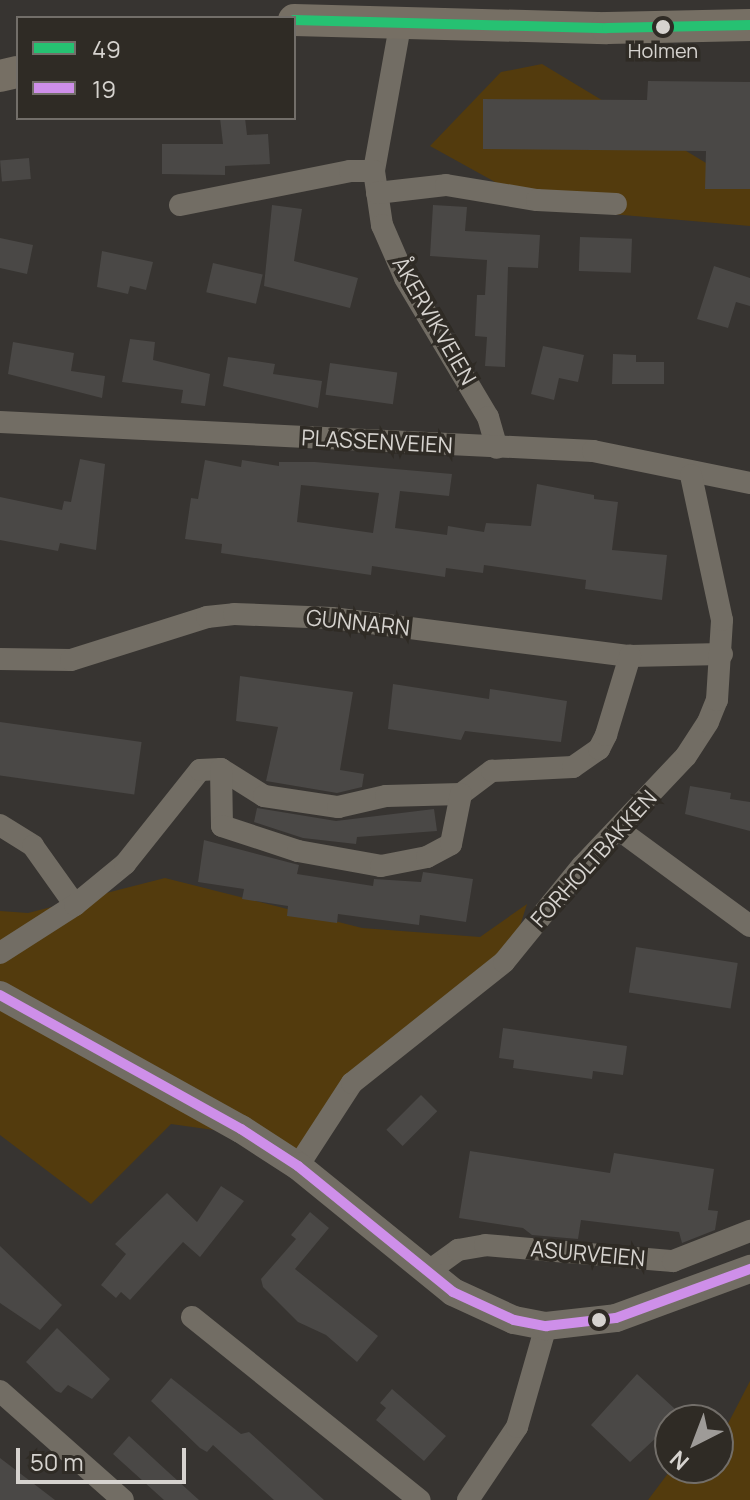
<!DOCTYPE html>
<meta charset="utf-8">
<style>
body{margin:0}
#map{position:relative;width:750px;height:1500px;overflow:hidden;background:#373431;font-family:Manrope,sans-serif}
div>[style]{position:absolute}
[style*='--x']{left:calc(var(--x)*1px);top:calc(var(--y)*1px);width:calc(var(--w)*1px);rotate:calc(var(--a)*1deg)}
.green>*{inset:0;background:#533b0d}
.building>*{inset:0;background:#4a4846;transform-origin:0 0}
.minor>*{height:22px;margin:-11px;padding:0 11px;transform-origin:11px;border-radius:11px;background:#726d64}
.tertiary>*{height:28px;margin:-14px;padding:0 14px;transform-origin:14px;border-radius:14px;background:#726d64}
.secondary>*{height:32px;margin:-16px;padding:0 16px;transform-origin:16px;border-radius:16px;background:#766f64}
.bus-1>*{height:10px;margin:-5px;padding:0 5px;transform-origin:5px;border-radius:5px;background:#26c172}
.bus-2>*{height:10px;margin:-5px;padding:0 5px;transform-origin:5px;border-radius:5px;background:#ce8fe9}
.dots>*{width:22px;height:22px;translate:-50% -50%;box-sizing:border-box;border:4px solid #2f2b25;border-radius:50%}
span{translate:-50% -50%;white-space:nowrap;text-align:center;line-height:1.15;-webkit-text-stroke:7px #2f2b25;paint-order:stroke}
.bus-label{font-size:20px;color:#d6d3cf}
.street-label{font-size:22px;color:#d6d3cf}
.legend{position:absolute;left:16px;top:16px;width:280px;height:104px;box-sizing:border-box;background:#2f2b25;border:2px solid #726e69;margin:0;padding:10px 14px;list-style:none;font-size:24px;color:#d6d3cf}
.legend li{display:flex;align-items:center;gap:16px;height:40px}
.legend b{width:40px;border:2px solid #726e69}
.north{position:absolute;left:654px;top:1404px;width:80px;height:80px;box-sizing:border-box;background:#2f2b25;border:2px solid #726e69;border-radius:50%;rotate:222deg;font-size:22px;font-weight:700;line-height:32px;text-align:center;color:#d6d3cf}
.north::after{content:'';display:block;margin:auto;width:28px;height:36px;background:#9e9b98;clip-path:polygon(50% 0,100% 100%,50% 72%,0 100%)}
.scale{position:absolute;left:16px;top:1448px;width:170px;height:36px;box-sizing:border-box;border:4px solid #d6d3cf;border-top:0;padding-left:10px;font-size:24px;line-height:28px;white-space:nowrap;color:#d6d3cf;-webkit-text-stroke:6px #2f2b25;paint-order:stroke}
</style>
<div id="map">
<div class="green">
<i style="clip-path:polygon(542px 64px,721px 172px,750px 180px,750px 226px,542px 208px,430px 146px,501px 72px)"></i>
<i style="clip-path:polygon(165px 878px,362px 928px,480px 937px,527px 904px,512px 951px,376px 1061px,303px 1169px,242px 1134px,171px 1124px,91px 1204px,0 1135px,0 911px,28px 913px)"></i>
<i style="clip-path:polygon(750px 1381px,750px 1500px,648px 1500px,669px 1472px,718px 1468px,718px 1443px)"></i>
</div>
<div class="building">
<i style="clip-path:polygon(648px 81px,750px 82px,750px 189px,705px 189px,706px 151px,483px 149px,483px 99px,647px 100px)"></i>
<i style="clip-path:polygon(220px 118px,245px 118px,247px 135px,268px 134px,270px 164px,225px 166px,225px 175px,162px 174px,162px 144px,223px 144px)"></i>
<i style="left:29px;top:158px;width:21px;height:29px;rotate:85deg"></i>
<i style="clip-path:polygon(272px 205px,302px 209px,294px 261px,358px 278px,350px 308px,264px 286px)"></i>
<i style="clip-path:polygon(433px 205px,467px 207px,465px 231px,540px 235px,538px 268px,508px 267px,505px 367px,485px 366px,487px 337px,475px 336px,477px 295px,485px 295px,487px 260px,430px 256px)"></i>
<i style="left:580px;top:237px;width:52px;height:34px;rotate:2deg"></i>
<i style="clip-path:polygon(0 238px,33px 245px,27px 274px,0 268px)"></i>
<i style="clip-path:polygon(102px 251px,153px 262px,146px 290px,130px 286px,128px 294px,97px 287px)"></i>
<i style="left:213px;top:263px;width:51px;height:30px;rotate:13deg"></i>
<i style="clip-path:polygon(714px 266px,750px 278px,750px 306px,736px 302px,728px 328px,697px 319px)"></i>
<i style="clip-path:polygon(130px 339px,155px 342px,153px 360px,210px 374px,205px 406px,181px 403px,183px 390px,122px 382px)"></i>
<i style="clip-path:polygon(13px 342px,74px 353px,71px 371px,105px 376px,102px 398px,8px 374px)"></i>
<i style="clip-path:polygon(543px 346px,584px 355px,578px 382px,559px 378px,554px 400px,531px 394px)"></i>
<i style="clip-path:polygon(613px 354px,636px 355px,636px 362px,664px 362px,664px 384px,612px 384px)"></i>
<i style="clip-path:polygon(228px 357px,275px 364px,273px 374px,322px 381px,318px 408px,223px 386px)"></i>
<i style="left:330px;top:363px;width:68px;height:32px;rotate:8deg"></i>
<i style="clip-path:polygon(80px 459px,105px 464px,96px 550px,60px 543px,58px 551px,0 540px,0 497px,62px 510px,64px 501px,71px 502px)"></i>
<i style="clip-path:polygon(evenodd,205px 460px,241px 467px,242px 460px,279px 466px,279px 462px,315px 462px,452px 474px,449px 496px,400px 491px,395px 528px,447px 535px,448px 526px,484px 532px,486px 523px,531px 526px,537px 484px,594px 495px,594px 499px,618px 502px,612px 550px,667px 555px,662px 600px,585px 589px,586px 580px,484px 565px,483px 573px,446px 568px,445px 577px,372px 566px,371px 575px,221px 553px,222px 544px,185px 539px,191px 498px,198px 499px,205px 460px,301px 485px,379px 493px,373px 533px,297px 522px,301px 485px)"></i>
<i style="clip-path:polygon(240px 676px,353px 692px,340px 770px,364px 774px,362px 787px,337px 793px,266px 781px,278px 727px,236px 721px)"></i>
<i style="clip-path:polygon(393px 684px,489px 699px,490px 689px,567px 701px,561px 742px,465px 731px,461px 740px,388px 729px)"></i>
<i style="left:0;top:722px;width:143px;height:53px;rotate:8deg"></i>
<i style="clip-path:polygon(690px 786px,731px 793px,730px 799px,750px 802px,750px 831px,685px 814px)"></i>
<i style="clip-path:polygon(257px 808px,336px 821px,434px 809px,437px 831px,357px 837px,356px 844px,303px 838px,254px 822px)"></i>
<i style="clip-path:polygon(204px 840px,299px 865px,297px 874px,373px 886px,374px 879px,421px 882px,423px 872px,473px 879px,466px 922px,420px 915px,419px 925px,338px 914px,337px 923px,287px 916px,288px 906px,242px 899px,244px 889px,198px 882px)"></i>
<i style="left:636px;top:947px;width:103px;height:46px;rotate:9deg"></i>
<i style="clip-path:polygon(503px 1028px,627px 1046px,623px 1075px,593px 1071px,592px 1079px,513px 1068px,514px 1060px,499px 1058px)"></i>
<i style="left:421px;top:1095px;width:23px;height:49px;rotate:45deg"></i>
<i style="clip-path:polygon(470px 1151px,610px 1173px,614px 1153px,714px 1169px,708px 1210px,718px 1211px,715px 1230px,682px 1243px,679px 1232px,581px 1220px,578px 1239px,532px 1235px,523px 1228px,459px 1218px)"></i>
<i style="clip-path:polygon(221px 1186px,244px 1201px,200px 1257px,183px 1242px,130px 1300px,121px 1292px,116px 1298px,101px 1285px,126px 1254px,115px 1244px,167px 1193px,197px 1222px)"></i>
<i style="clip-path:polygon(310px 1212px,329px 1228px,295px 1269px,378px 1336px,357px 1362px,326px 1335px,298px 1322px,263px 1287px,261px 1279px,296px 1239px,291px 1235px)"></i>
<i style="clip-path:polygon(0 1246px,62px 1305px,40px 1330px,0 1303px)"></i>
<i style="clip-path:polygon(57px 1328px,110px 1379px,92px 1399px,68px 1385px,61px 1393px,56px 1391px,26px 1362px)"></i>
<i style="clip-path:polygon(637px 1374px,687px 1420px,670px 1420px,670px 1447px,658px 1436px,630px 1462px,591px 1425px)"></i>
<i style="clip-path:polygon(171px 1378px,241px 1434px,249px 1432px,324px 1500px,274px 1500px,213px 1445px,207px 1452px,200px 1448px,151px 1401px)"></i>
<i style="clip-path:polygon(392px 1389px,446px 1436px,424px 1461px,376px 1420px,386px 1408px,380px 1403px)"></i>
<i style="clip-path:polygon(129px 1436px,167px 1471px,199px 1500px,164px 1500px,113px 1454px)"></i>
<i style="clip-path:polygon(0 1458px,55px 1500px,0 1500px)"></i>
</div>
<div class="minor">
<i style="--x:400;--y:26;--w:147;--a:100.2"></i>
<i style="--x:374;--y:171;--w:55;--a:81.6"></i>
<i style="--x:382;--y:225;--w:58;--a:66.5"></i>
<i style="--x:405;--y:278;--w:162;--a:59.2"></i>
<i style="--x:488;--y:417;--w:32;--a:74"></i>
<i style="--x:377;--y:193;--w:69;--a:-6.6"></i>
<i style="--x:446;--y:185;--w:92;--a:9.4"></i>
<i style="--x:537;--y:200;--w:79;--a:2.9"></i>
<i style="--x:180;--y:205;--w:173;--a:-11.3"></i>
<i style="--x:350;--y:171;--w:24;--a:0"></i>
<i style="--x:0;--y:422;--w:594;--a:2.8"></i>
<i style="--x:593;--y:451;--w:160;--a:11.5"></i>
<i style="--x:0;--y:659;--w:71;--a:0.8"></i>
<i style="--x:71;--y:660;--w:143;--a:-17.5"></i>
<i style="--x:207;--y:617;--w:27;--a:-6"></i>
<i style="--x:234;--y:614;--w:98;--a:2.3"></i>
<i style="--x:332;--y:618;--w:300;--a:7.3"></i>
<i style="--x:630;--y:656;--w:92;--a:-1.2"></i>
<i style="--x:221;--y:769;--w:51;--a:32.1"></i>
<i style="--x:264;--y:796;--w:75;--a:8.5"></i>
<i style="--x:338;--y:807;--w:49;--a:-12.9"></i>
<i style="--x:386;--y:796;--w:75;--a:-1.5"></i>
<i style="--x:461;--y:794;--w:39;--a:-37"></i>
<i style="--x:492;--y:771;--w:81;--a:-2.8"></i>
<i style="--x:573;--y:767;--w:32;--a:-35"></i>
<i style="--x:599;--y:749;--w:16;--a:-63"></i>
<i style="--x:606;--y:735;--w:83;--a:-73.1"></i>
<i style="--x:0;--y:825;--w:39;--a:32"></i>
<i style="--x:33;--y:846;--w:72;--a:54.6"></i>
<i style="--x:618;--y:829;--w:164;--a:36.3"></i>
<i style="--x:0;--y:953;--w:89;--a:-32.6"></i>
<i style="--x:75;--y:905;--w:65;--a:-39.4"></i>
<i style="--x:125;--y:864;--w:120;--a:-51.4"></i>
<i style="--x:200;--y:770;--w:21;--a:-3"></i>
<i style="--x:221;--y:769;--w:57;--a:89"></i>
<i style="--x:222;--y:826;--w:80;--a:18.2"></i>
<i style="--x:298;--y:851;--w:84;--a:10.2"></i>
<i style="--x:381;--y:866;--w:47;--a:-11.1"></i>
<i style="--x:427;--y:857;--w:27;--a:-28"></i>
<i style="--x:451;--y:844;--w:51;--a:-78.7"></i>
<i style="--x:298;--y:1166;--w:99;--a:-57"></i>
<i style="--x:352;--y:1083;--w:194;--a:-38.5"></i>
<i style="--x:504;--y:962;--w:124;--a:-50.9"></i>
<i style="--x:582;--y:866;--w:151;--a:-46.6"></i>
<i style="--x:686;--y:756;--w:40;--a:-57.1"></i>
<i style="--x:708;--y:722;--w:24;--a:-68"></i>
<i style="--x:717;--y:700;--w:80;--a:-86.4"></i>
<i style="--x:722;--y:620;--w:148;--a:-102.1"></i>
<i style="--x:429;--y:1271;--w:36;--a:-36"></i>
<i style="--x:458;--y:1250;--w:27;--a:-10"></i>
<i style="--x:485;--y:1245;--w:189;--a:4.9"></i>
<i style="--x:673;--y:1261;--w:83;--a:-21.3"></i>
<i style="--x:192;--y:1317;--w:292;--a:38.8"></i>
<i style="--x:0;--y:1391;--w:164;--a:41.5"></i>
<i style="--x:468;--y:1500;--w:88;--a:-56.1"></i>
<i style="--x:517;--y:1427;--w:105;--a:-74"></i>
</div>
<div class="tertiary">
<i style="--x:0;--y:995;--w:276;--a:29.1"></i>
<i style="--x:241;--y:1129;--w:68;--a:33"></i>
<i style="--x:298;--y:1166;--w:200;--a:39.1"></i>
<i style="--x:453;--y:1292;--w:67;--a:24.7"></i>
<i style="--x:514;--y:1320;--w:33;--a:11"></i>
<i style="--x:546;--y:1326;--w:70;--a:-6.5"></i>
<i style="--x:616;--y:1318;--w:143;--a:-20.1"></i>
</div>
<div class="secondary">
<i style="--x:294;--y:20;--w:313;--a:1.5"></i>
<i style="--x:607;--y:28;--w:143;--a:-1.2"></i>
<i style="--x:0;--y:76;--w:18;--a:-13"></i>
</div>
<div class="bus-1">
<i style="--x:294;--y:20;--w:313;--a:1.5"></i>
<i style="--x:607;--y:28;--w:143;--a:-1.2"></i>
</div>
<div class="bus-2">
<i style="--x:0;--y:995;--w:276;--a:29.1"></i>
<i style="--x:241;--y:1129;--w:68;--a:33"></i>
<i style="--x:298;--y:1166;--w:200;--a:39.1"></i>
<i style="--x:453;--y:1292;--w:67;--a:24.7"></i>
<i style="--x:514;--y:1320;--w:33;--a:11"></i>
<i style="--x:546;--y:1326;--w:70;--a:-6.5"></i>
<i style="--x:616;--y:1318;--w:143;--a:-20.1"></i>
</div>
<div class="dots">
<i style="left:663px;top:27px;background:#d6d3cf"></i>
<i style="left:599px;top:1320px;background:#d6d3cf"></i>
</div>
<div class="bus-label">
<span style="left:663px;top:50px">Holmen</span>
</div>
<div class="street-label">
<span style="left:434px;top:321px;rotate:60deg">ÅKERVIKVEIEN</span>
<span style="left:377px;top:442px;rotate:3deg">PLASSENVEIEN</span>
<span style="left:358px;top:623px;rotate:6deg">GUNNARN</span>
<span style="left:594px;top:859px;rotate:-48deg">FORHOLTBAKKEN</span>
<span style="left:588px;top:1254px;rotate:5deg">ASURVEIEN</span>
</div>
<ul class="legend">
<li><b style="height:10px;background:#26c172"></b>49</li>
<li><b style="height:10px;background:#ce8fe9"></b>19</li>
</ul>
<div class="north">N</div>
<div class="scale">50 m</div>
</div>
